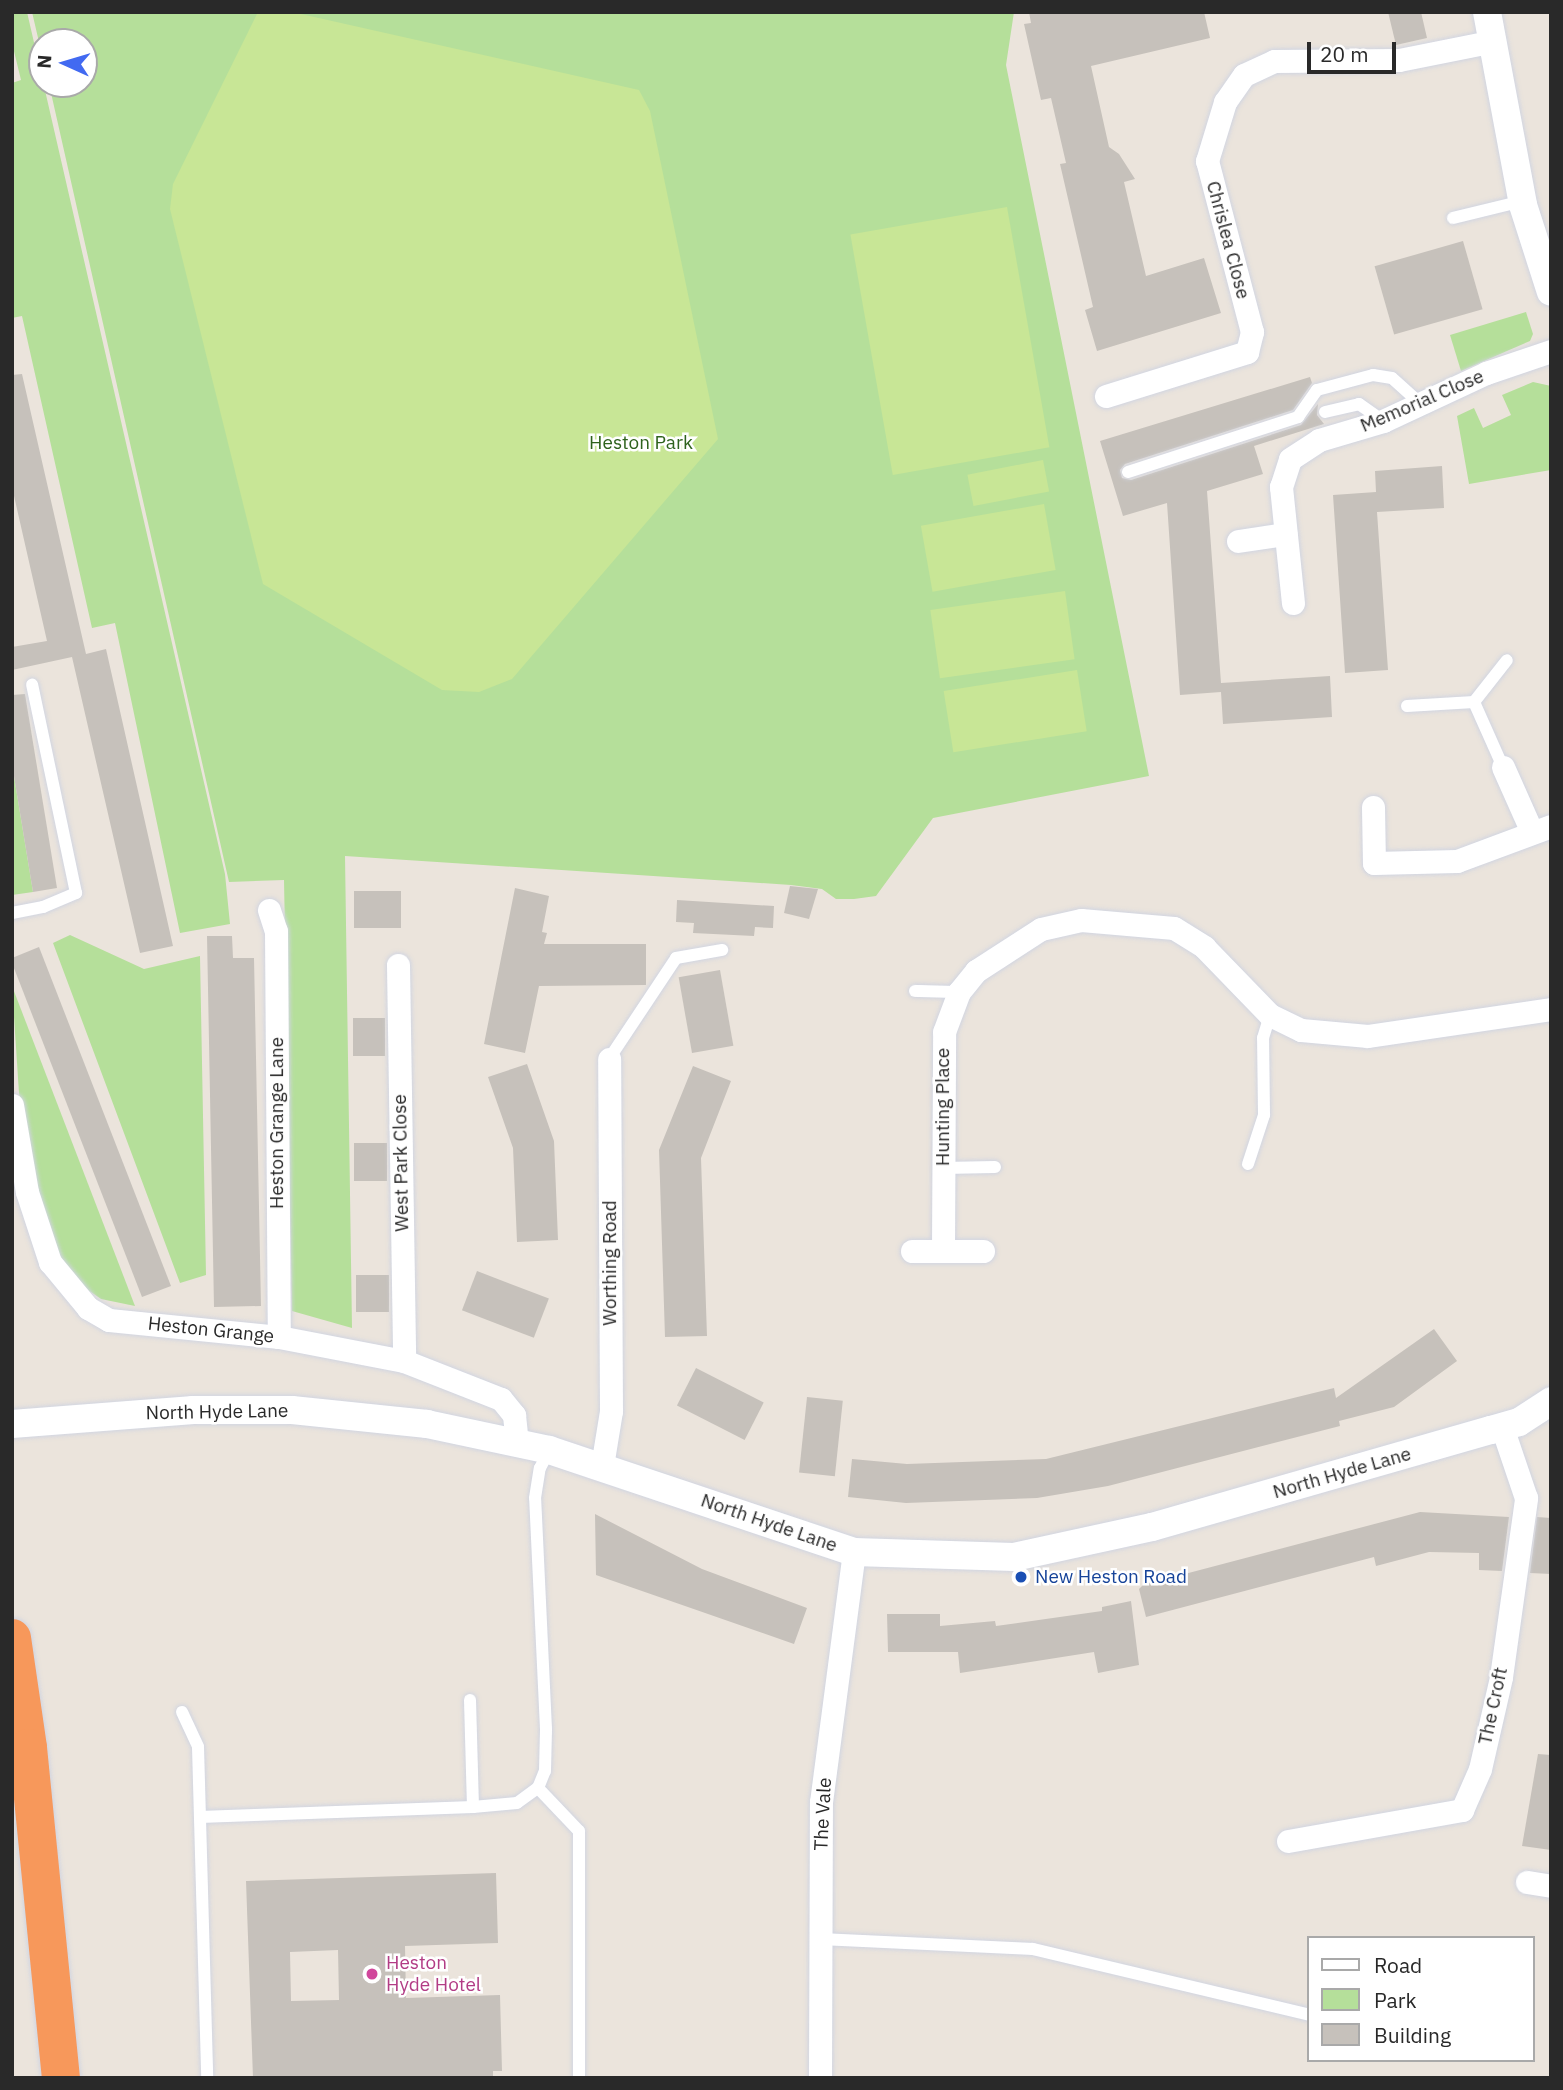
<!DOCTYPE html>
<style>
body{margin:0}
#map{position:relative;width:1563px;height:2090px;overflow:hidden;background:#ebe4dc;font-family:"IBM Plex Sans",sans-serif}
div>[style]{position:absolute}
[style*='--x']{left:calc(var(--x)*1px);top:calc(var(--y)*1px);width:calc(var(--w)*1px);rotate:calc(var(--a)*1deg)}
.green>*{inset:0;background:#b5df9a}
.pitch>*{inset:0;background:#c8e696;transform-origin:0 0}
.building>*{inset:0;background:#c6c1bb;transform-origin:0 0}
.roads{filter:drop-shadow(0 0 2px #d1d5e1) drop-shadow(0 0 2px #d1d5e1)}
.service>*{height:12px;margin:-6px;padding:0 6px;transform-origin:6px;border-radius:6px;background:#fff}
.minor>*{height:23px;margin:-11.5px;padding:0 11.5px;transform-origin:11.5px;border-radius:11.5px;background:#fff}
.tertiary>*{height:28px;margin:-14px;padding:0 14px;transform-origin:14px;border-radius:14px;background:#fff}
.motorway>*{height:38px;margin:-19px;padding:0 19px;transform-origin:19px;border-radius:19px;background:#f7985b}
.dots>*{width:19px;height:19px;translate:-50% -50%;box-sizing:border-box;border:4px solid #fff;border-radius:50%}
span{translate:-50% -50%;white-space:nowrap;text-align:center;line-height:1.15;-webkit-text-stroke:5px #fff;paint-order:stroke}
.street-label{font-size:19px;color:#292929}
.park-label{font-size:19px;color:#2e621d}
.transit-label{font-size:19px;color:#164399}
.left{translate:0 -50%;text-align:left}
.hotel-label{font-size:19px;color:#b23c85}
.frame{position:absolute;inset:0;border:14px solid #292929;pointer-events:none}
.legend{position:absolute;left:1307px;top:1936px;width:228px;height:126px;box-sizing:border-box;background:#fff;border:2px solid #a9a9a9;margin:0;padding:9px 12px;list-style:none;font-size:21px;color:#292929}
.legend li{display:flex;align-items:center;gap:14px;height:35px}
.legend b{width:35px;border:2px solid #a9a9a9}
.north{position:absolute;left:28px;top:28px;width:70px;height:70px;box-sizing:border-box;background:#fff;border:2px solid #a9a9a9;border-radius:50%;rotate:274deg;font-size:19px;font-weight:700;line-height:28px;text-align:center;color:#292929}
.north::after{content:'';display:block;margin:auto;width:24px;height:32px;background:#426af1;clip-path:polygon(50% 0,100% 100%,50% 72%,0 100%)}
.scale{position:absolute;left:1307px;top:42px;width:89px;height:32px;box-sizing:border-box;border:4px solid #292929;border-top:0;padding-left:9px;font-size:21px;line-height:24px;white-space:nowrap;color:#292929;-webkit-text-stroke:5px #fff;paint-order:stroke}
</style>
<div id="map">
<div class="green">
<i style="clip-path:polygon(12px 12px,27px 12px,225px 874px,230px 924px,180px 933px,115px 623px,92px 628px,22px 316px,12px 318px,12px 83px,21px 80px,12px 43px)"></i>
<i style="clip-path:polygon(32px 12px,1014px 12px,1006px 65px,1149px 776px,933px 818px,876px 896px,854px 899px,836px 899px,822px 889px,791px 885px,345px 856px,352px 1328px,292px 1311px,284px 880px,229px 882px,49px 84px,84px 84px,84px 42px,42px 42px,42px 55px)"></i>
<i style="clip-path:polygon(1526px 312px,1533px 334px,1530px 341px,1461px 371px,1450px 335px)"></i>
<i style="clip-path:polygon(1533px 382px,1551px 386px,1551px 470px,1469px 484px,1457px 416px,1474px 408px,1483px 428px,1511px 415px,1502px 395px)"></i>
<i style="clip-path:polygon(12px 764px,33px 892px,12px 895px)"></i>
<i style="clip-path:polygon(70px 935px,144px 969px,200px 956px,206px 1275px,180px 1283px,53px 943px)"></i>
<i style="clip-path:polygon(12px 986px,135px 1306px,101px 1299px,81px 1285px,59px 1256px,46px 1229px,19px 1093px)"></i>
</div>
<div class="pitch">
<i style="clip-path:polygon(258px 12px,292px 12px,639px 90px,650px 111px,718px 439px,512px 679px,479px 692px,442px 690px,263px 584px,170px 209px,173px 184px)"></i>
<i style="left:1007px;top:207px;width:244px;height:159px;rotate:80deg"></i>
<i style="left:1043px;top:460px;width:32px;height:77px;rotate:79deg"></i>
<i style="left:1044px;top:504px;width:67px;height:125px;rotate:80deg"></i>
<i style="left:1065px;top:591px;width:69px;height:136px;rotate:82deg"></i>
<i style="left:1077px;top:670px;width:62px;height:135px;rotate:81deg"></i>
</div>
<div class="building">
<i style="clip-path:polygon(1029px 12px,1204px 12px,1210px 38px,1091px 66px,1109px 147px,1119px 154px,1135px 179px,1124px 182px,1146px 276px,1204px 258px,1221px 313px,1097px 351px,1085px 310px,1093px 307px,1060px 164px,1066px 163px,1051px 98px,1041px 100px,1024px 24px,1031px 23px)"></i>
<i style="clip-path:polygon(1388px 12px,1421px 12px,1427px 38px,1396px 45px)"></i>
<i style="left:1463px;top:241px;width:71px;height:92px;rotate:74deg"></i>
<i style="clip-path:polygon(22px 374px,86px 654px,106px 649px,173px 946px,140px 953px,72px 657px,12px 670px,12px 647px,47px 641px,12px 487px,12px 375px)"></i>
<i style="clip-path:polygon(1310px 377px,1312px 383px,1293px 410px,1125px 464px,1120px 470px,1122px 478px,1131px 480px,1301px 425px,1318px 404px,1317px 415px,1324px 424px,1254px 446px,1263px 474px,1207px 491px,1221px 683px,1330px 676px,1332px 717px,1223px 724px,1221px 692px,1180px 695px,1167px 503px,1123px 516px,1100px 441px)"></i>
<i style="clip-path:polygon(1442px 466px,1444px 508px,1377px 512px,1388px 670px,1345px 673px,1333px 495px,1376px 492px,1375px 471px)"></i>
<i style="clip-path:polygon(25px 694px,57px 888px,33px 892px,12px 764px,12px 695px)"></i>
<i style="clip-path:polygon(790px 886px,818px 889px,809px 919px,784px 913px)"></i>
<i style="clip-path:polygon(515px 888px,549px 896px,542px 932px,547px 933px,544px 944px,646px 944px,646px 985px,539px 986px,525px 1053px,484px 1044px)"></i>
<i style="left:354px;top:891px;width:47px;height:37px"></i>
<i style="clip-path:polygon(677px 900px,774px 906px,773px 928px,755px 927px,754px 936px,693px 933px,694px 923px,676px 922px)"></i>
<i style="clip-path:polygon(207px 936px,232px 936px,233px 958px,254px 958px,261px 1306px,214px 1307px)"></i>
<i style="clip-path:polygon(39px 947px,171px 1286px,142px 1297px,12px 963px,12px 958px)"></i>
<i style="left:720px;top:970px;width:77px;height:42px;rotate:80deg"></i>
<i style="left:385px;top:1018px;width:38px;height:32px;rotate:90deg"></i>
<i style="clip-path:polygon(527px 1064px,554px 1141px,558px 1240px,517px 1242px,513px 1148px,488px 1077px)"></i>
<i style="clip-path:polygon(693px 1066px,731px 1081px,701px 1158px,707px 1336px,665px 1337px,659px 1150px)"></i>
<i style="left:387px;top:1143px;width:38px;height:33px;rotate:90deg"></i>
<i style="left:477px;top:1271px;width:77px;height:42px;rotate:21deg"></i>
<i style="left:389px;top:1275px;width:37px;height:33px;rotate:90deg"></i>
<i style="clip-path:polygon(1434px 1329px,1457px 1361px,1394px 1407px,1339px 1421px,1340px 1426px,1108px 1486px,1037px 1498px,906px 1503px,848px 1497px,852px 1459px,907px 1464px,1046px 1459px,1334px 1388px,1336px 1398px)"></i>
<i style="left:696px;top:1368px;width:76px;height:42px;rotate:27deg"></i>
<i style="left:807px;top:1397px;width:36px;height:76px;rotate:6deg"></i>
<i style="clip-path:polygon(1420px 1512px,1509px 1517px,1502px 1571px,1479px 1570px,1479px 1553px,1429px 1552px,1376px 1566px,1374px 1557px,1146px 1617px,1139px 1589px,1143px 1585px)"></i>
<i style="clip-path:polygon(595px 1514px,702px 1569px,807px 1608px,794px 1644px,596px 1575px)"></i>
<i style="clip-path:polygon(1537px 1517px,1551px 1518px,1551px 1574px,1530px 1573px)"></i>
<i style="clip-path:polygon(1131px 1601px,1139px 1665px,1098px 1673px,1094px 1652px,960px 1673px,958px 1652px,888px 1652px,887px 1614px,940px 1614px,940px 1626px,995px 1621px,996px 1626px,1102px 1611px,1102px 1607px)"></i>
<i style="clip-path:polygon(1538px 1754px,1551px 1755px,1551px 1850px,1522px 1846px)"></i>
<i style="clip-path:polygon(evenodd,496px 1873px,498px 1943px,405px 1946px,406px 1998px,500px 1995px,502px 2071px,493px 2071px,493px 2078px,253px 2078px,246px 1881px,496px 1873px,338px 1950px,339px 2000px,291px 2001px,290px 1952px,338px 1950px)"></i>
</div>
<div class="roads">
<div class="service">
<i style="--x:1453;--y:218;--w:72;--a:-13.7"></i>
<i style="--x:1325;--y:412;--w:35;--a:-13"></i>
<i style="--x:1359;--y:404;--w:29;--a:35"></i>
<i style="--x:1128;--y:472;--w:179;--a:-17.9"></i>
<i style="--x:1298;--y:417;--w:33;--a:-55"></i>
<i style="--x:1317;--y:390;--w:58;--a:-15"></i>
<i style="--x:1373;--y:375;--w:19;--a:9"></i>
<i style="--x:1392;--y:378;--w:40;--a:42"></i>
<i style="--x:1474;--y:702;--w:71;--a:66"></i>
<i style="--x:1407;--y:706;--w:67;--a:-3.4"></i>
<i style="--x:1474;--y:702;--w:53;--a:-51.8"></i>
<i style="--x:12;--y:913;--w:32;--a:-11"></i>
<i style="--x:43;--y:907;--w:36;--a:-23"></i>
<i style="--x:76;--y:893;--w:213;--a:-101.9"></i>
<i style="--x:915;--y:991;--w:44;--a:1.3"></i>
<i style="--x:609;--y:1059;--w:121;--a:-56.4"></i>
<i style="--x:676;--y:958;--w:47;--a:-9.9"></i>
<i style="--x:1248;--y:1164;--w:52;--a:-71.9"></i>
<i style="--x:1264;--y:1115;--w:77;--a:-90.7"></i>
<i style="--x:1263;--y:1038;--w:24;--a:-73"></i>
<i style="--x:943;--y:1168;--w:52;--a:-1.1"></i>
<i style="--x:470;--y:1700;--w:107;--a:88.4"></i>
<i style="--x:182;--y:1712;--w:38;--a:65"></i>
<i style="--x:198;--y:1747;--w:331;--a:88.4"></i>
<i style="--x:538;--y:1788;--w:59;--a:46.4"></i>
<i style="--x:579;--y:1831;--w:247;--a:90"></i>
<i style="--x:200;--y:1817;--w:273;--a:-2.1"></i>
<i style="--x:473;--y:1807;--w:44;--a:-5.2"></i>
<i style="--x:517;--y:1803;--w:26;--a:-36"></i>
<i style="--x:538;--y:1788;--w:18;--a:-68"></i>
<i style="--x:545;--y:1771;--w:42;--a:-88.6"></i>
<i style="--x:546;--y:1729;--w:231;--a:-92.7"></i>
<i style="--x:535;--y:1498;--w:30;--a:-81"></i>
<i style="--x:540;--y:1468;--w:19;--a:-62"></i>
<i style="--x:821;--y:1939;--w:212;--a:2.7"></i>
<i style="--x:1033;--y:1949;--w:284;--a:13.4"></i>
</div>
<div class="minor">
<i style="--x:1106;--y:396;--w:148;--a:-17.3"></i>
<i style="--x:1247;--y:352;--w:21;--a:-76"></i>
<i style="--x:1252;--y:332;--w:177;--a:-104.7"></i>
<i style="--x:1207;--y:161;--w:62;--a:-73"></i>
<i style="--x:1225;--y:102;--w:33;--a:-55"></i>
<i style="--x:1244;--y:75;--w:33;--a:-25"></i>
<i style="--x:1274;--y:61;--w:125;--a:-0.5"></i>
<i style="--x:1399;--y:60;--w:97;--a:-11.3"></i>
<i style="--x:1238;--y:541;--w:48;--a:-8.5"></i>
<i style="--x:1293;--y:603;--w:117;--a:-95.9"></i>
<i style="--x:1281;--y:487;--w:29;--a:-72"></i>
<i style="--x:1290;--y:459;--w:35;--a:-33"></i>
<i style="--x:1319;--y:440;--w:67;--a:-16.5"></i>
<i style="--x:1383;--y:421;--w:114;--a:-25"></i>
<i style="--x:1486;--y:373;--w:69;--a:-18.7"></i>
<i style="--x:1503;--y:767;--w:71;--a:66"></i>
<i style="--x:1373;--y:807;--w:56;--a:89"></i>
<i style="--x:1374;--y:863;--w:83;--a:-1.4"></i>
<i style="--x:1457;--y:861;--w:100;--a:-20.4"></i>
<i style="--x:269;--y:910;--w:22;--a:72"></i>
<i style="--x:276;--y:931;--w:406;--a:89.6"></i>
<i style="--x:398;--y:965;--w:396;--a:89.1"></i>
<i style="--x:12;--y:1105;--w:88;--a:80.2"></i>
<i style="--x:27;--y:1192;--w:74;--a:71.8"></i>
<i style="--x:50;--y:1262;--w:60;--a:50.4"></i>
<i style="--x:88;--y:1308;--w:24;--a:30"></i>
<i style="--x:109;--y:1320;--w:171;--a:5.7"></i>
<i style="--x:279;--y:1337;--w:127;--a:10.9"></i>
<i style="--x:404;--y:1361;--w:104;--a:21.4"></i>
<i style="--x:501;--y:1399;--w:21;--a:51"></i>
<i style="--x:514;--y:1415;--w:28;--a:84"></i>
<i style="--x:912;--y:1251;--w:71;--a:0"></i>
<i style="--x:943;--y:1251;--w:219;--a:-89.7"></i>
<i style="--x:944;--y:1032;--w:43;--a:-69.4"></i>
<i style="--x:959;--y:992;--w:27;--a:-51"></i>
<i style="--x:976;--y:971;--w:77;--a:-32.9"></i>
<i style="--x:1041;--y:929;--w:41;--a:-12.7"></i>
<i style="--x:1081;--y:920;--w:93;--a:4.9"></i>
<i style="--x:1174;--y:928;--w:36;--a:32"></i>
<i style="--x:1204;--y:947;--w:95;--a:45.9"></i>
<i style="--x:1270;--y:1015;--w:34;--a:26"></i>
<i style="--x:1301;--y:1030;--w:67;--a:5.1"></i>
<i style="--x:1368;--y:1036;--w:185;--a:-8.4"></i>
<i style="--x:602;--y:1466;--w:56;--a:-80.7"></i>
<i style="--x:611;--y:1411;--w:352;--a:-90.3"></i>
<i style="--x:1288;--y:1841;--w:177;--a:-10.1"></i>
<i style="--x:1462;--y:1810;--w:45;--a:-66.3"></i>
<i style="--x:1480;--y:1769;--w:94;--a:-77.1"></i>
<i style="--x:1501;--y:1677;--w:181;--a:-82"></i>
<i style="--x:1526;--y:1498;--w:75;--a:-108.7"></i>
<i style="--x:1527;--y:1882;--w:24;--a:9"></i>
<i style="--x:820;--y:2078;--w:276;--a:-89.8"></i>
<i style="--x:821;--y:1802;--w:252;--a:-82.5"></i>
</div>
<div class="tertiary">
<i style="--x:1487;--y:12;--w:196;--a:79.4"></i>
<i style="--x:1523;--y:205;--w:91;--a:72.2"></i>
<i style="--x:12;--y:1424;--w:182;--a:-4.4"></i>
<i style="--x:193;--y:1410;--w:99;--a:0"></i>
<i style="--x:292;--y:1410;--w:136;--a:5.9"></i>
<i style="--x:427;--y:1424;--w:125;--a:12"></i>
<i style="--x:549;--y:1450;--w:322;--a:18.5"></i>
<i style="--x:854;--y:1552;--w:160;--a:1.8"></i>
<i style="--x:1014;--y:1557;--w:141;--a:-12.3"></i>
<i style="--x:1152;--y:1527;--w:353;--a:-16"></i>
<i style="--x:1491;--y:1430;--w:29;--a:-16"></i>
<i style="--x:1519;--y:1422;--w:38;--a:-33"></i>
</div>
<div class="motorway">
<i style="--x:12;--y:1638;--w:111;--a:81.7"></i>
<i style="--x:28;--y:1748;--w:332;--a:84.3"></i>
</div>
</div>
<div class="dots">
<i style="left:1021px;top:1577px;background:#1a4fb4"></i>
<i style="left:372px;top:1974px;background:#d1479c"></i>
</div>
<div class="street-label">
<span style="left:1228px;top:240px;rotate:75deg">Chrislea Close</span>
<span style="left:1422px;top:401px;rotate:-23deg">Memorial Close</span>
<span style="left:943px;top:1107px;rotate:-90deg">Hunting Place</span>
<span style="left:277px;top:1123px;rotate:-90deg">Heston Grange Lane</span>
<span style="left:401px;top:1163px;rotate:-91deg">West Park Close</span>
<span style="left:610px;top:1263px;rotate:-90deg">Worthing Road</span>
<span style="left:211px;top:1330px;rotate:6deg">Heston Grange</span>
<span style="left:217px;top:1412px;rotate:-1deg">North Hyde Lane</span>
<span style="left:1342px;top:1473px;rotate:-16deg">North Hyde Lane</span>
<span style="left:769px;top:1523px;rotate:19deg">North Hyde Lane</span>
<span style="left:1493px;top:1706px;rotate:-78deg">The Croft</span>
<span style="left:823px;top:1814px;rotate:-87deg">The Vale</span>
</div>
<div class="park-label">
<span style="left:641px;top:443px">Heston Park</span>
</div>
<div class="transit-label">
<span class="left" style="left:1035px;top:1577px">New Heston Road</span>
</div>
<div class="hotel-label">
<span class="left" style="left:386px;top:1974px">Heston<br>Hyde Hotel</span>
</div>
<div class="frame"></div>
<ul class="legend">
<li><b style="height:9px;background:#fff"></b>Road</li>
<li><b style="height:19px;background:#b5df9a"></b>Park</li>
<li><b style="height:19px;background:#c6c1bb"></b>Building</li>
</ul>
<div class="north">N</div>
<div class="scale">20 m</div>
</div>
